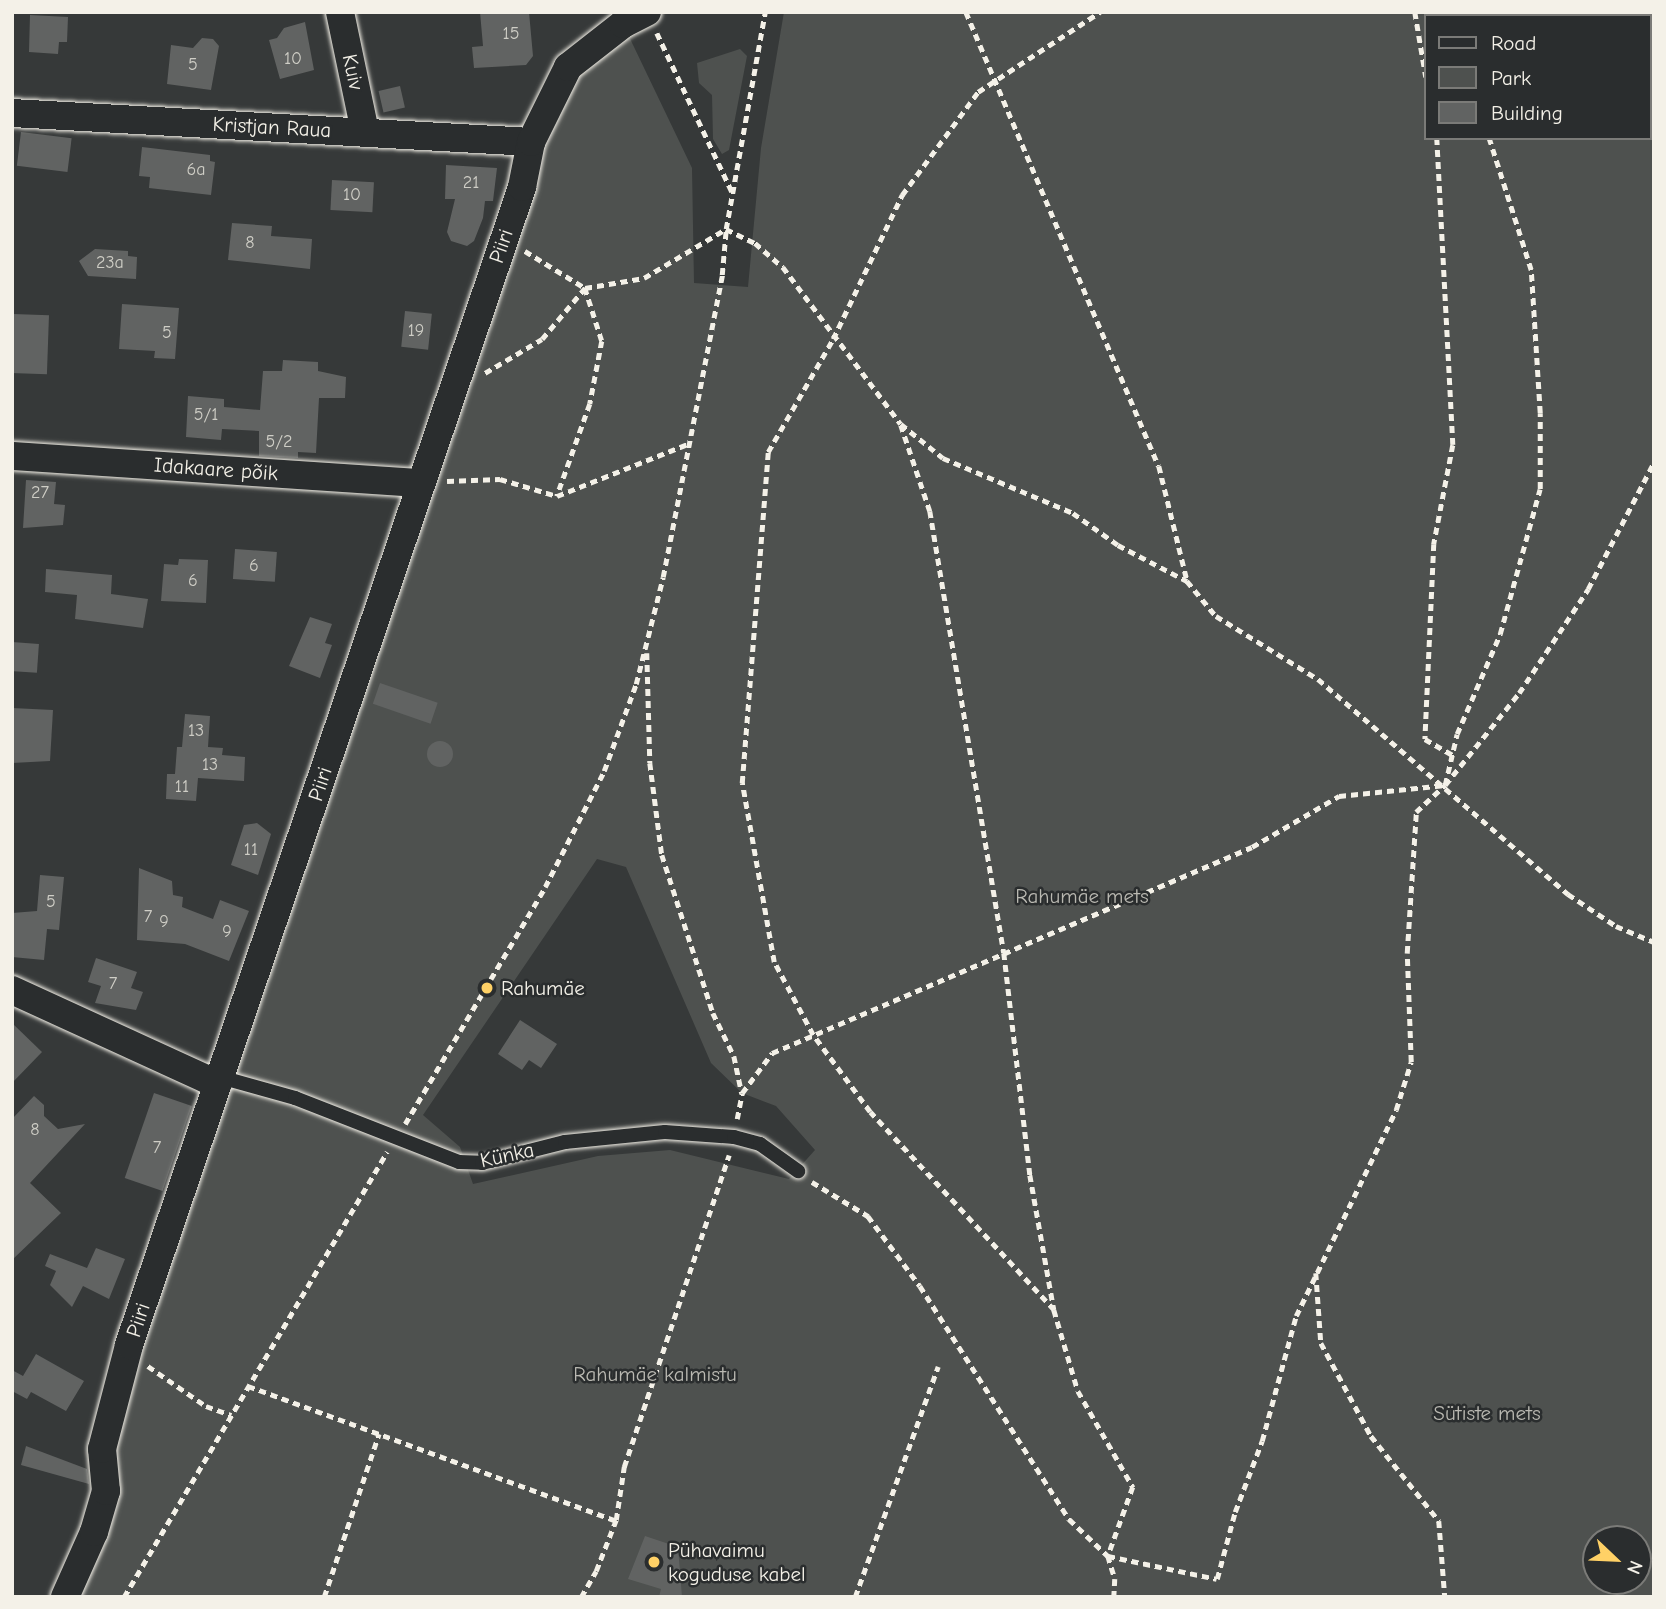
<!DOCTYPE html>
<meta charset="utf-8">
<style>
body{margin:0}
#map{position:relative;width:1666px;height:1609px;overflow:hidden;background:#363939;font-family:"Comic Neue",sans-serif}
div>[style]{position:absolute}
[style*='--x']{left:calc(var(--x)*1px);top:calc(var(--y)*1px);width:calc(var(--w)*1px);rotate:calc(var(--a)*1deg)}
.green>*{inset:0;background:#4e514f}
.building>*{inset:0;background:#616362;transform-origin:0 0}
.round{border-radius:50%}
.path>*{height:4.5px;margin-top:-2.25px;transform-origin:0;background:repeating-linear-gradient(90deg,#f4f1e8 0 7px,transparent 0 12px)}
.roads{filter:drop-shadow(0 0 2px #f4f1e8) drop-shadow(0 0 2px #f4f1e8)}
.lane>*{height:14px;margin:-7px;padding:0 7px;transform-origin:7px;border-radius:7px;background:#2a2d2e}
.street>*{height:28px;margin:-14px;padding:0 14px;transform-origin:14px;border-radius:14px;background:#2a2d2e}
.dots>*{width:19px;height:19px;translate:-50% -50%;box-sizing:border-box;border:4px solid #2a2d2e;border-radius:50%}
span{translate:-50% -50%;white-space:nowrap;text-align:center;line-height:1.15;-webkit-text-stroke:5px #2a2d2e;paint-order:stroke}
.number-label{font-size:18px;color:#cfcec6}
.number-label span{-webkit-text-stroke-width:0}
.street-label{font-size:21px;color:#f4f1e8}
.park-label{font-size:21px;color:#bab9b2}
.poi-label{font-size:21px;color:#f4f1e8}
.left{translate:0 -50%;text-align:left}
.frame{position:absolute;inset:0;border:14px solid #f4f1e8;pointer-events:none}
.legend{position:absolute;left:1424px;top:14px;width:228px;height:126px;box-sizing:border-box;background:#2a2d2e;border:2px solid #7b7b78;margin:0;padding:9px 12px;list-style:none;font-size:21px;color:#f4f1e8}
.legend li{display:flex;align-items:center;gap:14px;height:35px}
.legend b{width:35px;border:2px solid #7b7b78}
.north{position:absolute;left:1582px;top:1525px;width:70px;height:70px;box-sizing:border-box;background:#2a2d2e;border:2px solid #7b7b78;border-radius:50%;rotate:113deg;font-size:19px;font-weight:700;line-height:28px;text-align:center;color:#f4f1e8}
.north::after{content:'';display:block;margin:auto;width:24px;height:32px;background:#ffd166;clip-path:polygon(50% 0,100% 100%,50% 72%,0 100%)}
</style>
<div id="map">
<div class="green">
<i style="clip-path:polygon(evenodd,784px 12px,1654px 12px,1654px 1597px,66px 1597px,102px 1449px,568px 67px,623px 24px,692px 168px,694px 283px,748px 287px,761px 148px,784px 12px,1426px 16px,1650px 16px,1650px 138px,1426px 138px,1426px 16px,784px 12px,597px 859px,626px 867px,711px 1063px,742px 1093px,776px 1106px,815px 1150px,789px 1179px,670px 1150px,598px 1156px,473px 1184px,460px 1147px,423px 1115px,597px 859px,784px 12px,1596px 1539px,1638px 1539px,1638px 1581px,1596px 1581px,1596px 1539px)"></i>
<i style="clip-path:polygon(740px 49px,747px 56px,729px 150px,722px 154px,713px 139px,712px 95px,699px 83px,697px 63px)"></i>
</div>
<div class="building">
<i style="clip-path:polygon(480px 12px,529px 12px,533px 56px,526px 65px,474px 68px,472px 47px,483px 46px)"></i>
<i style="clip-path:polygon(30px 15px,68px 17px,67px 42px,59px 42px,58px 54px,29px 52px)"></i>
<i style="clip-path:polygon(305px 22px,314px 70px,280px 79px,269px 40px,277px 38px,284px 28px)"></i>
<i style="clip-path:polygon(202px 38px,213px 39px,219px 46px,211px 90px,167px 84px,171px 45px,193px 48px)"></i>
<i style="left:400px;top:86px;width:22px;height:22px;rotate:77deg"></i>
<i style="left:21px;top:132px;width:51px;height:34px;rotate:7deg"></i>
<i style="clip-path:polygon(142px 147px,210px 155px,210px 161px,215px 162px,211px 195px,149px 188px,150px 177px,139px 176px)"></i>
<i style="clip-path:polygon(446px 165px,497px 168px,493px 201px,485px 201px,483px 218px,474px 241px,467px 246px,451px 241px,447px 232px,455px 199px,445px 199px)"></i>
<i style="left:332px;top:180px;width:42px;height:30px;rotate:3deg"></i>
<i style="clip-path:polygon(232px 223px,272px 226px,271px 236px,312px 239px,310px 269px,228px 260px)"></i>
<i style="clip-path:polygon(95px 249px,128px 251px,128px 256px,137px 257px,136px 279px,88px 276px,79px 261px)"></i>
<i style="clip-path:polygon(122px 304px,179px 308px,175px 359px,154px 358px,155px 351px,119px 349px)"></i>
<i style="left:405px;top:311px;width:27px;height:36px;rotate:6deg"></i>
<i style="left:13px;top:314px;width:36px;height:59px;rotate:2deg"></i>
<i style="clip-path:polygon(283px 360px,318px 362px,318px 371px,346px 377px,345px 398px,319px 398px,316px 453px,298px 452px,298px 458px,259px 456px,259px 431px,222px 429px,221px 440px,186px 437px,188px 396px,224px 399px,224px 407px,260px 410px,263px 371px,282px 371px)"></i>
<i style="clip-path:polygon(26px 480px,56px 482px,54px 504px,65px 505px,63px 525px,23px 528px)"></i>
<i style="left:235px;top:549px;width:42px;height:30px;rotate:4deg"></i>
<i style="clip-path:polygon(179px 559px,208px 560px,206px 603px,161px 601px,164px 564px,178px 565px)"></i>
<i style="clip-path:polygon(46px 569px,112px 575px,111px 594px,148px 599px,143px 628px,75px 619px,77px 595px,45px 592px)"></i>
<i style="clip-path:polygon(310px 617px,332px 624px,325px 643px,332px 645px,320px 678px,289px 666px)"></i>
<i style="left:12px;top:642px;width:27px;height:29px;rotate:4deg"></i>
<i style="left:380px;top:683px;width:61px;height:22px;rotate:19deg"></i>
<i style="clip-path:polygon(12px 708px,53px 710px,50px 761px,12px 763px)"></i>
<i style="clip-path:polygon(185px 714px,210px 716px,208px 747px,223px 748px,222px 755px,245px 757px,244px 781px,198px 778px,196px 801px,166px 799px,167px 774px,175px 774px,177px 747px,182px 747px)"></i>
<i class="round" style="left:427px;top:741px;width:26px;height:26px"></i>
<i style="clip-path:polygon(257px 823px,271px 834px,258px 875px,231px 865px,244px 825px)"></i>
<i style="clip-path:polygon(139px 868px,172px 881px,173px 895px,183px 897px,182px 907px,213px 919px,220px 900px,249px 911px,229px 961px,185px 944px,137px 940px)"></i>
<i style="clip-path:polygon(40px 875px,64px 877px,59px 930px,47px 929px,44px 960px,12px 957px,12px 913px,37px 911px)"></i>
<i style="clip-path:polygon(96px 958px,137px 972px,131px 988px,143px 992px,136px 1010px,95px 1003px,101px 986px,88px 982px)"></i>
<i style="clip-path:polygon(520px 1020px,557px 1044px,541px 1068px,529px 1060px,522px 1070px,498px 1054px)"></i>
<i style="clip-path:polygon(12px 1023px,42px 1052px,12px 1083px)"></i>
<i style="left:154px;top:1093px;width:40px;height:90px;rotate:19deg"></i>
<i style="clip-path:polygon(34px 1096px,44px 1105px,44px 1116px,58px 1129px,85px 1124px,30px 1183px,61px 1213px,12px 1260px,12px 1119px)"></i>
<i style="clip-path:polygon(96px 1248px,125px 1259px,109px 1299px,83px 1286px,72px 1307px,50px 1285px,56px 1271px,45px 1266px,50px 1254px,87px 1268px)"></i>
<i style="clip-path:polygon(36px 1354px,84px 1381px,66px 1411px,31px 1392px,27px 1399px,12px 1391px,12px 1370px,23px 1376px)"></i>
<i style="clip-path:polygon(26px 1446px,87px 1469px,89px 1484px,21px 1465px)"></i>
<i style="clip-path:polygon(645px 1536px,678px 1547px,682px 1597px,659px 1597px,661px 1589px,628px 1579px)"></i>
</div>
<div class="path">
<i style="--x:966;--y:12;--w:493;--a:67"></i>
<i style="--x:1159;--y:466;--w:117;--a:76.2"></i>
<i style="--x:1415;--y:12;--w:66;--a:80.4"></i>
<i style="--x:1464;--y:12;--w:4;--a:90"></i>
<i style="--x:657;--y:33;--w:176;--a:64.7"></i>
<i style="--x:1437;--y:138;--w:307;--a:87"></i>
<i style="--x:1453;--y:445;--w:101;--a:100.9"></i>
<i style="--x:1434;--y:544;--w:195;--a:92.6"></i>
<i style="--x:1425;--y:739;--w:32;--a:30"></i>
<i style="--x:525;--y:251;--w:70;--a:31.7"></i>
<i style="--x:585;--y:288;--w:56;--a:72.2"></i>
<i style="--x:602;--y:341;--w:64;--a:100.8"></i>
<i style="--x:590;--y:404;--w:98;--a:109.7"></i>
<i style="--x:485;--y:373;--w:66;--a:-30.8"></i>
<i style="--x:542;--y:339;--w:67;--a:-49.9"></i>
<i style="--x:585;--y:288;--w:60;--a:-9.6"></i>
<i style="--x:644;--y:278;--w:96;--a:-30.9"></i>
<i style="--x:726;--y:229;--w:32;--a:26"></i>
<i style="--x:755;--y:243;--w:37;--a:41"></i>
<i style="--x:783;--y:267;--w:196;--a:53.1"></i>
<i style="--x:901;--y:424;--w:54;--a:39"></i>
<i style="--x:943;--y:458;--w:141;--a:22.9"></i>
<i style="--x:1073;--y:513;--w:55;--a:35.4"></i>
<i style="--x:1118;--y:545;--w:78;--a:27.6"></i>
<i style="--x:1187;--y:581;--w:45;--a:50.4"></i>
<i style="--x:1216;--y:616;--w:120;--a:31.7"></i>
<i style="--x:1318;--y:679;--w:330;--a:40.7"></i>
<i style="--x:1568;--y:894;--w:58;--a:33.7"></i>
<i style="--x:1616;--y:926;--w:41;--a:22.8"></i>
<i style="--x:901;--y:425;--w:91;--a:71.4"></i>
<i style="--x:930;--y:511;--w:448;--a:80.5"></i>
<i style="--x:1004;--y:953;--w:224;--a:83.3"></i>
<i style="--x:1030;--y:1175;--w:137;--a:79.9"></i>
<i style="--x:1054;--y:1310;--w:84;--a:73.5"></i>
<i style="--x:1078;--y:1391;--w:111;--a:60.2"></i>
<i style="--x:1133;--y:1487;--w:73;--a:109.9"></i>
<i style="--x:1108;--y:1556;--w:24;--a:73"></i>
<i style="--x:1115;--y:1579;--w:18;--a:93"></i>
<i style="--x:447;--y:481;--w:53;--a:-2.2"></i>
<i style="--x:500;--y:479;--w:59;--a:16.6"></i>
<i style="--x:557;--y:496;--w:141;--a:-21.7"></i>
<i style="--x:647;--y:653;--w:110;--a:88.4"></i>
<i style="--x:650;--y:763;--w:93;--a:82.6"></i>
<i style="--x:662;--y:855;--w:166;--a:72.1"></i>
<i style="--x:713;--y:1013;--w:48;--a:64"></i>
<i style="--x:734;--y:1056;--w:38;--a:78"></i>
<i style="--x:737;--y:1119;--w:26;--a:-79"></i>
<i style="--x:742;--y:1093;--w:50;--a:-53.1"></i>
<i style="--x:772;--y:1053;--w:522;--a:-23.23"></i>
<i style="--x:1252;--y:847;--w:101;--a:-30.4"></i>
<i style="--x:1339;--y:796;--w:107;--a:-5.9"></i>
<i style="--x:1445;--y:785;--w:118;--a:-51.2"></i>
<i style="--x:1519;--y:693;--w:125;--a:-56.4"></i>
<i style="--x:1588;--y:589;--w:143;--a:-62.5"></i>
<i style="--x:405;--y:1124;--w:275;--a:-59.4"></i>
<i style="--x:545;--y:887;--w:130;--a:-63"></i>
<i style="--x:604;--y:771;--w:93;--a:-69.8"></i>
<i style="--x:636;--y:684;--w:110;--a:-75.8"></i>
<i style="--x:663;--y:577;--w:308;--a:-78.9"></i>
<i style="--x:722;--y:275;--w:46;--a:-85"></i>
<i style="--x:726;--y:229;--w:220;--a:-79.8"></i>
<i style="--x:812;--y:1182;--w:66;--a:31.3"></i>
<i style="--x:868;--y:1216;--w:87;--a:53.4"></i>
<i style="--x:920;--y:1286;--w:277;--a:57.4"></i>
<i style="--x:1069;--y:1519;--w:54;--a:43.5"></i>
<i style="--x:1108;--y:1556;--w:111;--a:11.9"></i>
<i style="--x:1217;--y:1579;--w:69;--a:-75"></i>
<i style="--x:1235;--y:1512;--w:76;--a:-69.2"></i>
<i style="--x:1262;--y:1441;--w:130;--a:-74.8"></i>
<i style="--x:1296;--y:1316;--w:229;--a:-64.1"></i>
<i style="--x:1396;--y:1110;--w:50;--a:-72.6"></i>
<i style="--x:1411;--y:1062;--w:109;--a:-92.1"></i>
<i style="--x:1407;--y:953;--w:141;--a:-86.3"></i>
<i style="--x:1416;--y:812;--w:40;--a:-43"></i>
<i style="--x:1445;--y:785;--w:52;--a:-76.8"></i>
<i style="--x:1457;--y:734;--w:109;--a:-66.7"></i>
<i style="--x:1500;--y:634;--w:150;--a:-74.6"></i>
<i style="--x:1540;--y:489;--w:76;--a:-90"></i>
<i style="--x:1540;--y:413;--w:143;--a:-93.6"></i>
<i style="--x:1531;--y:270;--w:139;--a:-107.7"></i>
<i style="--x:1316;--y:1273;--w:70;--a:85.9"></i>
<i style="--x:1321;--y:1343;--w:106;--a:61.7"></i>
<i style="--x:1371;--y:1436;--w:109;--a:51.3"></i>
<i style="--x:1439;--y:1521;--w:76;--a:85.5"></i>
<i style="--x:1054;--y:1310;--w:270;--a:-132.9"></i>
<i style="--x:870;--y:1112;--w:96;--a:-126.5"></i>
<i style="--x:813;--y:1035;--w:83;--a:-118.1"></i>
<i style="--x:774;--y:962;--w:182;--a:-100.1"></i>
<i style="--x:742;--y:783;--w:332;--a:-85.5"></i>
<i style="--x:768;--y:452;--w:130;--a:-60.1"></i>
<i style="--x:833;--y:339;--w:160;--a:-64.4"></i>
<i style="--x:902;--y:195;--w:128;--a:-53.6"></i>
<i style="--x:978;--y:92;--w:146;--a:-33.3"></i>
<i style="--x:148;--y:1366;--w:70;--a:34.6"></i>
<i style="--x:206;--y:1406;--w:27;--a:20"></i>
<i style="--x:248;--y:1386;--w:391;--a:20.1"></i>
<i style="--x:124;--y:1597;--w:517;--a:-59.42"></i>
<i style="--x:324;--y:1597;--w:172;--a:-71.4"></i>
<i style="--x:581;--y:1597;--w:30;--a:-60"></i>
<i style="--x:596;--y:1571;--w:55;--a:-68.6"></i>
<i style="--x:616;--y:1520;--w:54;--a:-81.4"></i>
<i style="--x:624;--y:1467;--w:329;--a:-71.4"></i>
<i style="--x:855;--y:1597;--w:245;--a:-70.2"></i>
</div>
<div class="roads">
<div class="lane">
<i style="--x:220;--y:1077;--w:78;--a:15.6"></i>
<i style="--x:295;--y:1098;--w:176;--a:21.3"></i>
<i style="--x:459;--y:1162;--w:23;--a:2"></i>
<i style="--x:482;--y:1163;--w:86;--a:-14.2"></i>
<i style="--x:565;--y:1142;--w:100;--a:-5.7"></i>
<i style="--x:665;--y:1132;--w:69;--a:4.1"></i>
<i style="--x:734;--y:1137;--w:27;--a:15"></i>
<i style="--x:760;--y:1144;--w:47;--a:35.4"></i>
</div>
<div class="street">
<i style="--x:340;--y:12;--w:123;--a:78.2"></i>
<i style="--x:12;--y:113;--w:520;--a:3.2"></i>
<i style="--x:12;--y:456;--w:408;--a:3.8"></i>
<i style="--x:12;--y:990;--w:226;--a:24.6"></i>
<i style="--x:65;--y:1597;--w:71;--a:-66"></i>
<i style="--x:94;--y:1532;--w:43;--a:-73.7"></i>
<i style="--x:106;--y:1491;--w:42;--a:-95.4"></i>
<i style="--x:102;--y:1449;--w:107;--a:-75.4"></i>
<i style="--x:129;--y:1345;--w:1223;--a:-71.25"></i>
<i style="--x:522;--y:187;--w:46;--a:-78.7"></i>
<i style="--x:531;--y:142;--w:84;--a:-63.7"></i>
<i style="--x:568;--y:67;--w:70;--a:-38"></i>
<i style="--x:623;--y:24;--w:27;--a:-27"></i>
</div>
</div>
<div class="dots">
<i style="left:487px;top:988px;background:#ffd166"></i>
<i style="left:654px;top:1562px;background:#ffd166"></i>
</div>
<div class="number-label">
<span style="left:511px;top:34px">15</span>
<span style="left:293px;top:59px">10</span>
<span style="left:193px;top:65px">5</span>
<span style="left:196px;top:170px">6a</span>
<span style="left:471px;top:183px">21</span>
<span style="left:352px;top:195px">10</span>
<span style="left:250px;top:243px">8</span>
<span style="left:110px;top:263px">23a</span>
<span style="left:416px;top:331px">19</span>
<span style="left:167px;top:333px">5</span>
<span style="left:206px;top:415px">5/1</span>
<span style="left:279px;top:442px">5/2</span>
<span style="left:40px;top:493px">27</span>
<span style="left:254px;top:566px">6</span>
<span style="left:193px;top:581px">6</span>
<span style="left:196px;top:731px">13</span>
<span style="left:210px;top:765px">13</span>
<span style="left:182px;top:787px">11</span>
<span style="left:251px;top:850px">11</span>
<span style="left:51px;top:902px">5</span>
<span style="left:148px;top:917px">7</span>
<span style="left:164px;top:922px">9</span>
<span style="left:227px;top:932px">9</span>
<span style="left:113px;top:984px">7</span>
<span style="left:35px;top:1130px">8</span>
<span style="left:157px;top:1148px">7</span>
</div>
<div class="street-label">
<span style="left:353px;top:72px;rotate:78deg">Kuiv</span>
<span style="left:272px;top:127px;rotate:3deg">Kristjan Raua</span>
<span style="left:501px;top:246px;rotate:-71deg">Piiri</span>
<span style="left:216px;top:469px;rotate:4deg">Idakaare põik</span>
<span style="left:320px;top:784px;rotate:-72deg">Piiri</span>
<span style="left:507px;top:1155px;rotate:-12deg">Künka</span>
<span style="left:138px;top:1320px;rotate:-72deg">Piiri</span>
</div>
<div class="park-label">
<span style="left:1082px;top:896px">Rahumäe mets</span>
<span style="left:655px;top:1374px">Rahumäe kalmistu</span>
<span style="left:1487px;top:1413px">Sütiste mets</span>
</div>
<div class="poi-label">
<span class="left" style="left:501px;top:988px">Rahumäe</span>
<span class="left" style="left:668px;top:1562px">Pühavaimu<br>koguduse kabel</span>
</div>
<div class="frame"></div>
<ul class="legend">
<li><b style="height:9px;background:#2a2d2e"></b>Road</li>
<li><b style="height:19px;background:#4e514f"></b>Park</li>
<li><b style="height:19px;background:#616362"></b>Building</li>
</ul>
<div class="north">N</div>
</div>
